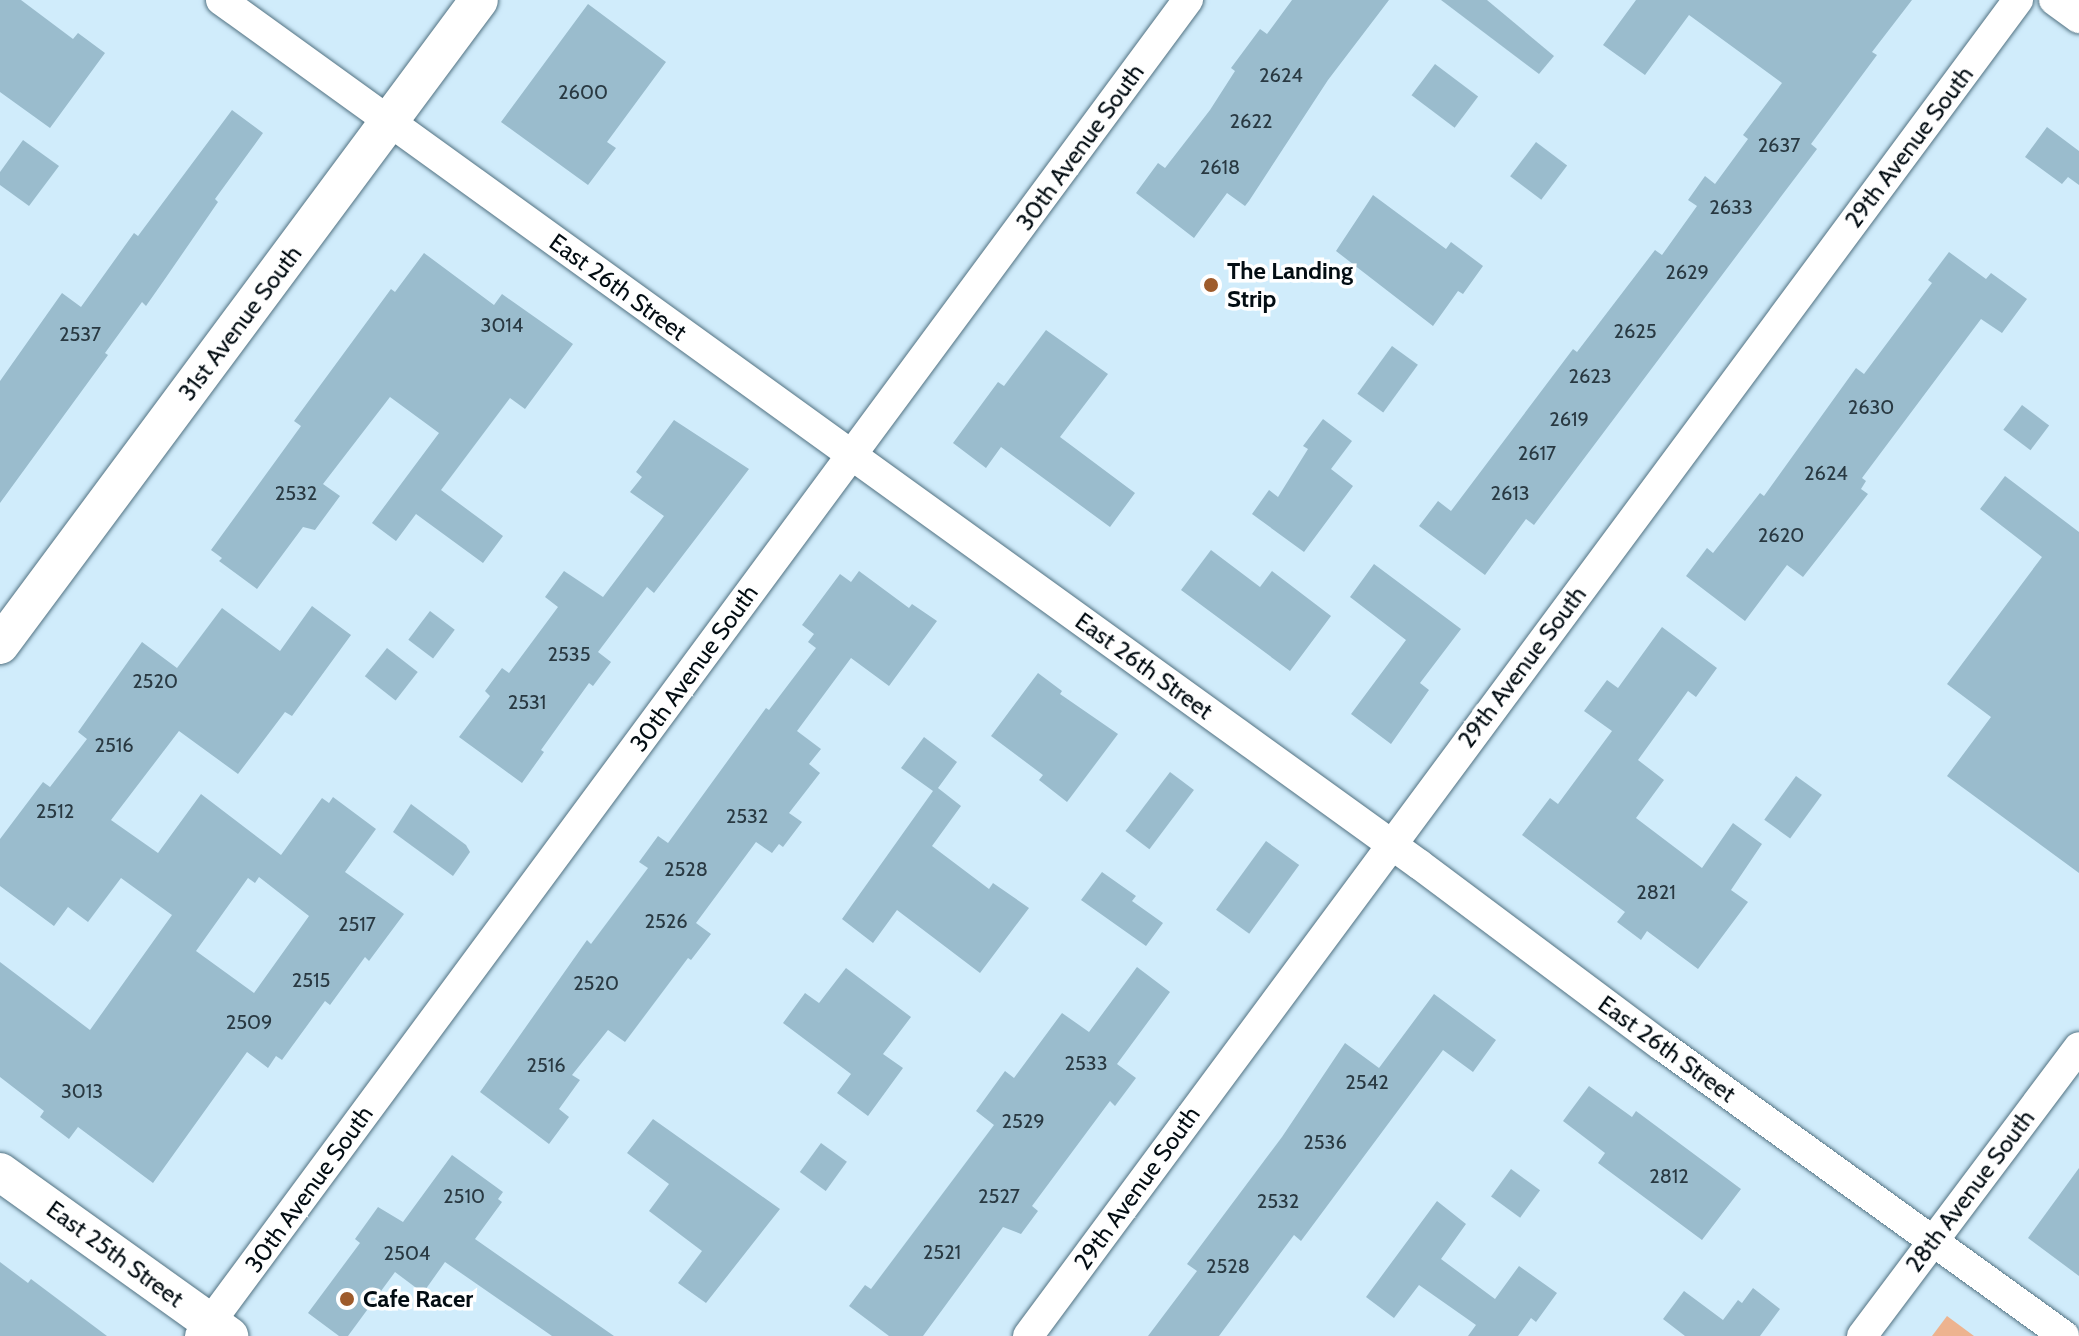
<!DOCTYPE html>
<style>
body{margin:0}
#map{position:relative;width:2079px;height:1336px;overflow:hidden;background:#d0ecfb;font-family:Cabin,sans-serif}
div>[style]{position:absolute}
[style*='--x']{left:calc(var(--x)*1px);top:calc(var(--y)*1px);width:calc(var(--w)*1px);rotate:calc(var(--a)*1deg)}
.green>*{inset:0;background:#edb38f}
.building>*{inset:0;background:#9abccd;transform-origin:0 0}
.roads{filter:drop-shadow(0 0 2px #527282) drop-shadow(0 0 2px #527282)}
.minor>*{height:30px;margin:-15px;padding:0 15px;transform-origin:15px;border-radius:15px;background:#fff}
.tertiary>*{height:38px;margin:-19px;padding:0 19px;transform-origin:19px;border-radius:19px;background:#fff}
.dots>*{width:22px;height:22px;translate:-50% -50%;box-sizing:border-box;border:4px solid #fff;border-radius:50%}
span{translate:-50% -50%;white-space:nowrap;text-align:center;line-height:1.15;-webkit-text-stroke:7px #fff;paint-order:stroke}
.number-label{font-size:20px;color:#293942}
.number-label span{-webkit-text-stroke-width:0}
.street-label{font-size:24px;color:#030d13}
.poi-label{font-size:24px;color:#030d13;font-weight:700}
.left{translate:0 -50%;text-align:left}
</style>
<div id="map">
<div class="green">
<i style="clip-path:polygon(1947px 1316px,1974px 1336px,1932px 1336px)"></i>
</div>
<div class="building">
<i style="clip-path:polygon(0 0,21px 0,73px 39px,78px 33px,105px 53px,50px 128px,0 92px)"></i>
<i style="clip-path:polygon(1292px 0,1389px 0,1328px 80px,1249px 201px,1245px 206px,1227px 193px,1194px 238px,1136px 193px,1158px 163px,1165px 168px,1210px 110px,1235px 71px,1231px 68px,1260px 29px,1267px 34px)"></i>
<i style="clip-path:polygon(1441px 0,1487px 0,1554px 56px,1539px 74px)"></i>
<i style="clip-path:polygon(1636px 0,1912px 0,1872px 52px,1877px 55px,1811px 144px,1817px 149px,1792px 182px,1534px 525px,1526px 519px,1485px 575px,1419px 526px,1438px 501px,1451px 511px,1573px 349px,1577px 352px,1655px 250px,1662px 255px,1697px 206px,1688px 200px,1705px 176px,1715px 184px,1748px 139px,1743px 135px,1782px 83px,1689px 15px,1645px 75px,1603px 45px)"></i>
<i style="clip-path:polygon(588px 4px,666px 62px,607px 142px,616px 148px,588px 185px,501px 122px)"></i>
<i style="left:1435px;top:64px;width:54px;height:39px;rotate:37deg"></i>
<i style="clip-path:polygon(232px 110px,263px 133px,215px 199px,218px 202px,167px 276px,146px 306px,142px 302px,105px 353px,108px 355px,0 503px,0 381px,62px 293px,81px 307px,134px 233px,138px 236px)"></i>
<i style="clip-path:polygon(2047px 127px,2079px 151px,2079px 185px,2068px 177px,2062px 184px,2025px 157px)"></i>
<i style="clip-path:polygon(23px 140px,59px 166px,29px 206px,0 185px,0 172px)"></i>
<i style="left:1536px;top:142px;width:39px;height:43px;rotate:37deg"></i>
<i style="clip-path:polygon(1373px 195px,1446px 249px,1451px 242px,1483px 266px,1463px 294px,1458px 291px,1433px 326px,1336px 251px)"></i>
<i style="clip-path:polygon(1949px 252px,1986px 279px,1991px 273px,2027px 299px,2002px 333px,1981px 319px,1862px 478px,1866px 481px,1861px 489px,1868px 494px,1803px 577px,1787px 565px,1745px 621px,1686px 576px,1707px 548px,1713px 553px,1760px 493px,1764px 496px,1856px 368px,1864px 374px,1932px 283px,1928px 280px)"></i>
<i style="clip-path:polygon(424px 253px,494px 305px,502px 294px,573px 344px,525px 409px,510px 398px,441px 490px,503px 536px,483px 563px,416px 514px,396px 541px,372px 523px,439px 433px,390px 397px,323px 484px,340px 496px,315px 530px,303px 527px,257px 589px,219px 561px,222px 558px,211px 550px,301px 426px,294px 421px,391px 289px,395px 292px)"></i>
<i style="clip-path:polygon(1046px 330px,1108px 374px,1060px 437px,1135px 493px,1110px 527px,1001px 447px,986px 468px,953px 443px,998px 382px,1004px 386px)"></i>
<i style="left:1392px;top:346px;width:32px;height:59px;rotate:36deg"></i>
<i style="left:2022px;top:405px;width:34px;height:31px;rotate:37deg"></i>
<i style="clip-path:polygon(1323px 419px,1352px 441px,1331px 469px,1353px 486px,1304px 552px,1252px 514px,1269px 490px,1278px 497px,1308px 449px,1303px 446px)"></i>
<i style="clip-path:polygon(674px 420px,749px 469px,654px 593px,647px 587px,598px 652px,611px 662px,593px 686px,589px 683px,541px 750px,544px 752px,522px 783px,459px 737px,490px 696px,485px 691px,502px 668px,509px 673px,558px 607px,545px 597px,564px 571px,603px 597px,664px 516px,630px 492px,642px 477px,636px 472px)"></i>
<i style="clip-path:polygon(2005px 476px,2079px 532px,2079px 873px,1947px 776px,1991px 717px,1947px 684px,2042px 557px,1980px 509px)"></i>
<i style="clip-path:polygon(1211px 550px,1260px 587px,1272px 571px,1331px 616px,1290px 671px,1181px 590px)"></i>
<i style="clip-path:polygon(1374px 564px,1461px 629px,1420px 683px,1429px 690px,1391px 744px,1351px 714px,1406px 640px,1350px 597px)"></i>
<i style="clip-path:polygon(859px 571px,909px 608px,912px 604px,937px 621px,889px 686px,851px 658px,797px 731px,821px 749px,809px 764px,820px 773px,789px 813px,802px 822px,783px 847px,779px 844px,772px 853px,756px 842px,696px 923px,711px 934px,691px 960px,688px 958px,625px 1042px,608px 1030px,572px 1075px,580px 1080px,559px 1109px,569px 1117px,549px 1144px,480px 1092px,587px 940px,591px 944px,648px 868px,639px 862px,658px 836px,668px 843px,766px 708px,769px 710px,816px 648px,808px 642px,814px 634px,802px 625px,840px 574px,851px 582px)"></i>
<i style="clip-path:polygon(evenodd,312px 606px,351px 635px,292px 716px,285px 712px,238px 774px,179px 731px,111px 820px,158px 853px,201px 794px,281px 855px,322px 798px,329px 803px,333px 797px,376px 829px,345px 872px,404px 914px,369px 961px,365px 957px,330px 1005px,325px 1001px,282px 1060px,276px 1056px,268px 1068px,247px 1052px,153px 1183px,78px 1127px,69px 1139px,40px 1117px,44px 1111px,0 1077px,0 962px,90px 1030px,172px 915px,121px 878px,88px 922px,68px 907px,54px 926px,0 886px,0 839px,43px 782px,50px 787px,87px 739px,78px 732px,142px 642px,177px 668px,222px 608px,280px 651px,312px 606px,259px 877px,309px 916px,254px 993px,196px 951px,248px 878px,255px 883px,259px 877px)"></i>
<i style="left:430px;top:611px;width:31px;height:36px;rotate:37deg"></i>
<i style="clip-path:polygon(1662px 627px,1717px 668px,1696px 697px,1688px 691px,1638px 760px,1664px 780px,1636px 818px,1702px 868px,1733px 823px,1762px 844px,1731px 890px,1748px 902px,1698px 969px,1647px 931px,1641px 940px,1617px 922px,1625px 912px,1522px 835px,1550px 798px,1558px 804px,1612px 731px,1584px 711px,1607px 680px,1618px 688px)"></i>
<i style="left:387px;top:648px;width:39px;height:36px;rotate:38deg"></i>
<i style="clip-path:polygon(1038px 673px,1062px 691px,1060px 694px,1118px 734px,1067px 802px,1039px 780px,1043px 775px,991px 736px)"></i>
<i style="clip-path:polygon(924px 737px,957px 762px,938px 788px,961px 806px,932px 846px,989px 889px,993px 883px,1029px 908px,980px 973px,897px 910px,873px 943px,842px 919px,933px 791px,901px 768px)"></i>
<i style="left:1170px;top:772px;width:30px;height:74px;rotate:37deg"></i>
<i style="left:1796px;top:776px;width:32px;height:54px;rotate:36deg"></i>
<i style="clip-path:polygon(411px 804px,466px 845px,470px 852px,453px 876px,393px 832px)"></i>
<i style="left:1266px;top:841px;width:41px;height:85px;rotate:36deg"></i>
<i style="clip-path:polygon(1102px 872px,1136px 896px,1132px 901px,1163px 923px,1146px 946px,1081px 900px)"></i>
<i style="clip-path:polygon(1137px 967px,1170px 992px,1117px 1064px,1136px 1078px,1115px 1106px,1110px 1101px,1032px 1206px,1038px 1211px,1021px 1234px,1003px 1227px,923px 1336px,889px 1336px,849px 1306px,865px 1285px,871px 1289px,994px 1125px,976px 1111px,1005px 1071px,1014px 1078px,1062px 1013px,1089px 1032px)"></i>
<i style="clip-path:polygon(846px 968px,911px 1017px,883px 1054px,903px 1068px,868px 1116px,837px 1093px,851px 1074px,783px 1023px,805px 993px,819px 1003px)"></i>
<i style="clip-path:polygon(1434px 994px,1496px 1040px,1473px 1072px,1443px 1050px,1301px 1241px,1294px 1235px,1291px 1239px,1219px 1336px,1148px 1336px,1197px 1271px,1187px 1264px,1282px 1137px,1345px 1043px,1379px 1068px)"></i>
<i style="clip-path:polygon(1589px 1086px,1632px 1117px,1636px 1111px,1741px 1189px,1702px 1240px,1598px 1163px,1605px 1153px,1563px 1121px)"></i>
<i style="clip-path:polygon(653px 1119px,780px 1209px,706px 1303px,678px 1283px,702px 1251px,649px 1211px,669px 1184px,627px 1153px)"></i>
<i style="left:821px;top:1143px;width:32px;height:36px;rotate:36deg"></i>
<i style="clip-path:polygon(452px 1155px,503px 1192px,498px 1199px,502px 1202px,475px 1239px,614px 1336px,552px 1336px,445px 1262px,423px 1293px,395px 1272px,348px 1336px,339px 1336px,308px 1313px,360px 1243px,355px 1239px,378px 1207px,403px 1222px)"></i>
<i style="clip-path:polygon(2079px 1168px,2079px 1276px,2028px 1238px)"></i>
<i style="left:1511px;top:1169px;width:36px;height:34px;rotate:36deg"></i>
<i style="clip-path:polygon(1437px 1201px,1466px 1224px,1441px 1259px,1495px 1299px,1519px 1266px,1557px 1293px,1536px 1322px,1531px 1318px,1518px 1336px,1468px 1336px,1476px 1325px,1419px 1285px,1394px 1318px,1366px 1297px)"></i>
<i style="clip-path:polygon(0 1262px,28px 1283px,31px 1279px,107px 1336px,0 1336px)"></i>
<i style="clip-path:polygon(1753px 1288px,1780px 1309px,1760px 1336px,1685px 1336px,1663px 1319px,1684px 1291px,1723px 1320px,1738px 1300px,1742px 1303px)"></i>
</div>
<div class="roads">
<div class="minor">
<i style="--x:221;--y:0;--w:1478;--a:35.81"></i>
<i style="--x:1420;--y:865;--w:301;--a:36.8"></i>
<i style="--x:1661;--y:1045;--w:497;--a:35.8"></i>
<i style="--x:2054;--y:0;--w:31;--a:36"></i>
<i style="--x:200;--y:1336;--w:1662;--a:-53.52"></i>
<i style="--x:1028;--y:1336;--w:1663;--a:-53.46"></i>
<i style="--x:1862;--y:1336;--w:361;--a:-53.1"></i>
</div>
<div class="tertiary">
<i style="--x:0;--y:645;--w:803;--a:-53.4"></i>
<i style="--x:0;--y:1172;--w:282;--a:35.6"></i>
</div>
</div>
<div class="dots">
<i style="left:1211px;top:285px;background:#9e5b2b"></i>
<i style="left:347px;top:1299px;background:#9e5b2b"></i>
</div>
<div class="number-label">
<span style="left:1281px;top:75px">2624</span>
<span style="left:583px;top:92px">2600</span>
<span style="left:1251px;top:121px">2622</span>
<span style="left:1779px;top:145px">2637</span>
<span style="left:1220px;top:167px">2618</span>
<span style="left:1731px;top:207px">2633</span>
<span style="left:1687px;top:272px">2629</span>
<span style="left:502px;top:325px">3014</span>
<span style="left:1635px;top:331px">2625</span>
<span style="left:80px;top:334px">2537</span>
<span style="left:1590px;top:376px">2623</span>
<span style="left:1871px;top:407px">2630</span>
<span style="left:1569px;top:419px">2619</span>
<span style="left:1537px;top:453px">2617</span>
<span style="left:1826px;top:473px">2624</span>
<span style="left:296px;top:493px">2532</span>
<span style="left:1510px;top:493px">2613</span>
<span style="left:1781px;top:535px">2620</span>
<span style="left:569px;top:654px">2535</span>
<span style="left:155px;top:681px">2520</span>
<span style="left:527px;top:702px">2531</span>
<span style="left:114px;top:745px">2516</span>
<span style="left:55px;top:811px">2512</span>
<span style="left:747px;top:816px">2532</span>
<span style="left:686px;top:869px">2528</span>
<span style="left:1656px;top:892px">2821</span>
<span style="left:666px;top:921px">2526</span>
<span style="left:357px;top:924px">2517</span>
<span style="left:311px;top:980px">2515</span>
<span style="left:596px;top:983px">2520</span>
<span style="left:249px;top:1022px">2509</span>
<span style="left:1086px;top:1063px">2533</span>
<span style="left:546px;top:1065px">2516</span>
<span style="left:1367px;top:1082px">2542</span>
<span style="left:82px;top:1091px">3013</span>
<span style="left:1023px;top:1121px">2529</span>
<span style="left:1325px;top:1142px">2536</span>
<span style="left:1669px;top:1176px">2812</span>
<span style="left:464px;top:1196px">2510</span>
<span style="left:999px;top:1196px">2527</span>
<span style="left:1278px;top:1201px">2532</span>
<span style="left:942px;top:1252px">2521</span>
<span style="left:407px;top:1253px">2504</span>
<span style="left:1228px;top:1266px">2528</span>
</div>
<div class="street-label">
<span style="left:1080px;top:147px;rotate:-54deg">30th Avenue South</span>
<span style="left:1909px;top:147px;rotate:-53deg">29th Avenue South</span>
<span style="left:618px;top:287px;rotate:36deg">East 26th Street</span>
<span style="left:240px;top:323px;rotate:-53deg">31st Avenue South</span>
<span style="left:1144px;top:666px;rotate:36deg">East 26th Street</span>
<span style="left:1522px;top:667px;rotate:-53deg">29th Avenue South</span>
<span style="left:694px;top:668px;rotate:-54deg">30th Avenue South</span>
<span style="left:1667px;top:1049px;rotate:36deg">East 26th Street</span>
<span style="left:1137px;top:1188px;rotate:-54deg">29th Avenue South</span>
<span style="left:309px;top:1189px;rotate:-54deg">30th Avenue South</span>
<span style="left:1970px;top:1191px;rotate:-53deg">28th Avenue South</span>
<span style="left:115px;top:1254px;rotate:36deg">East 25th Street</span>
</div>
<div class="poi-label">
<span class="left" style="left:1227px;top:285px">The Landing<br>Strip</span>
<span class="left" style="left:363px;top:1299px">Cafe Racer</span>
</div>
</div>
